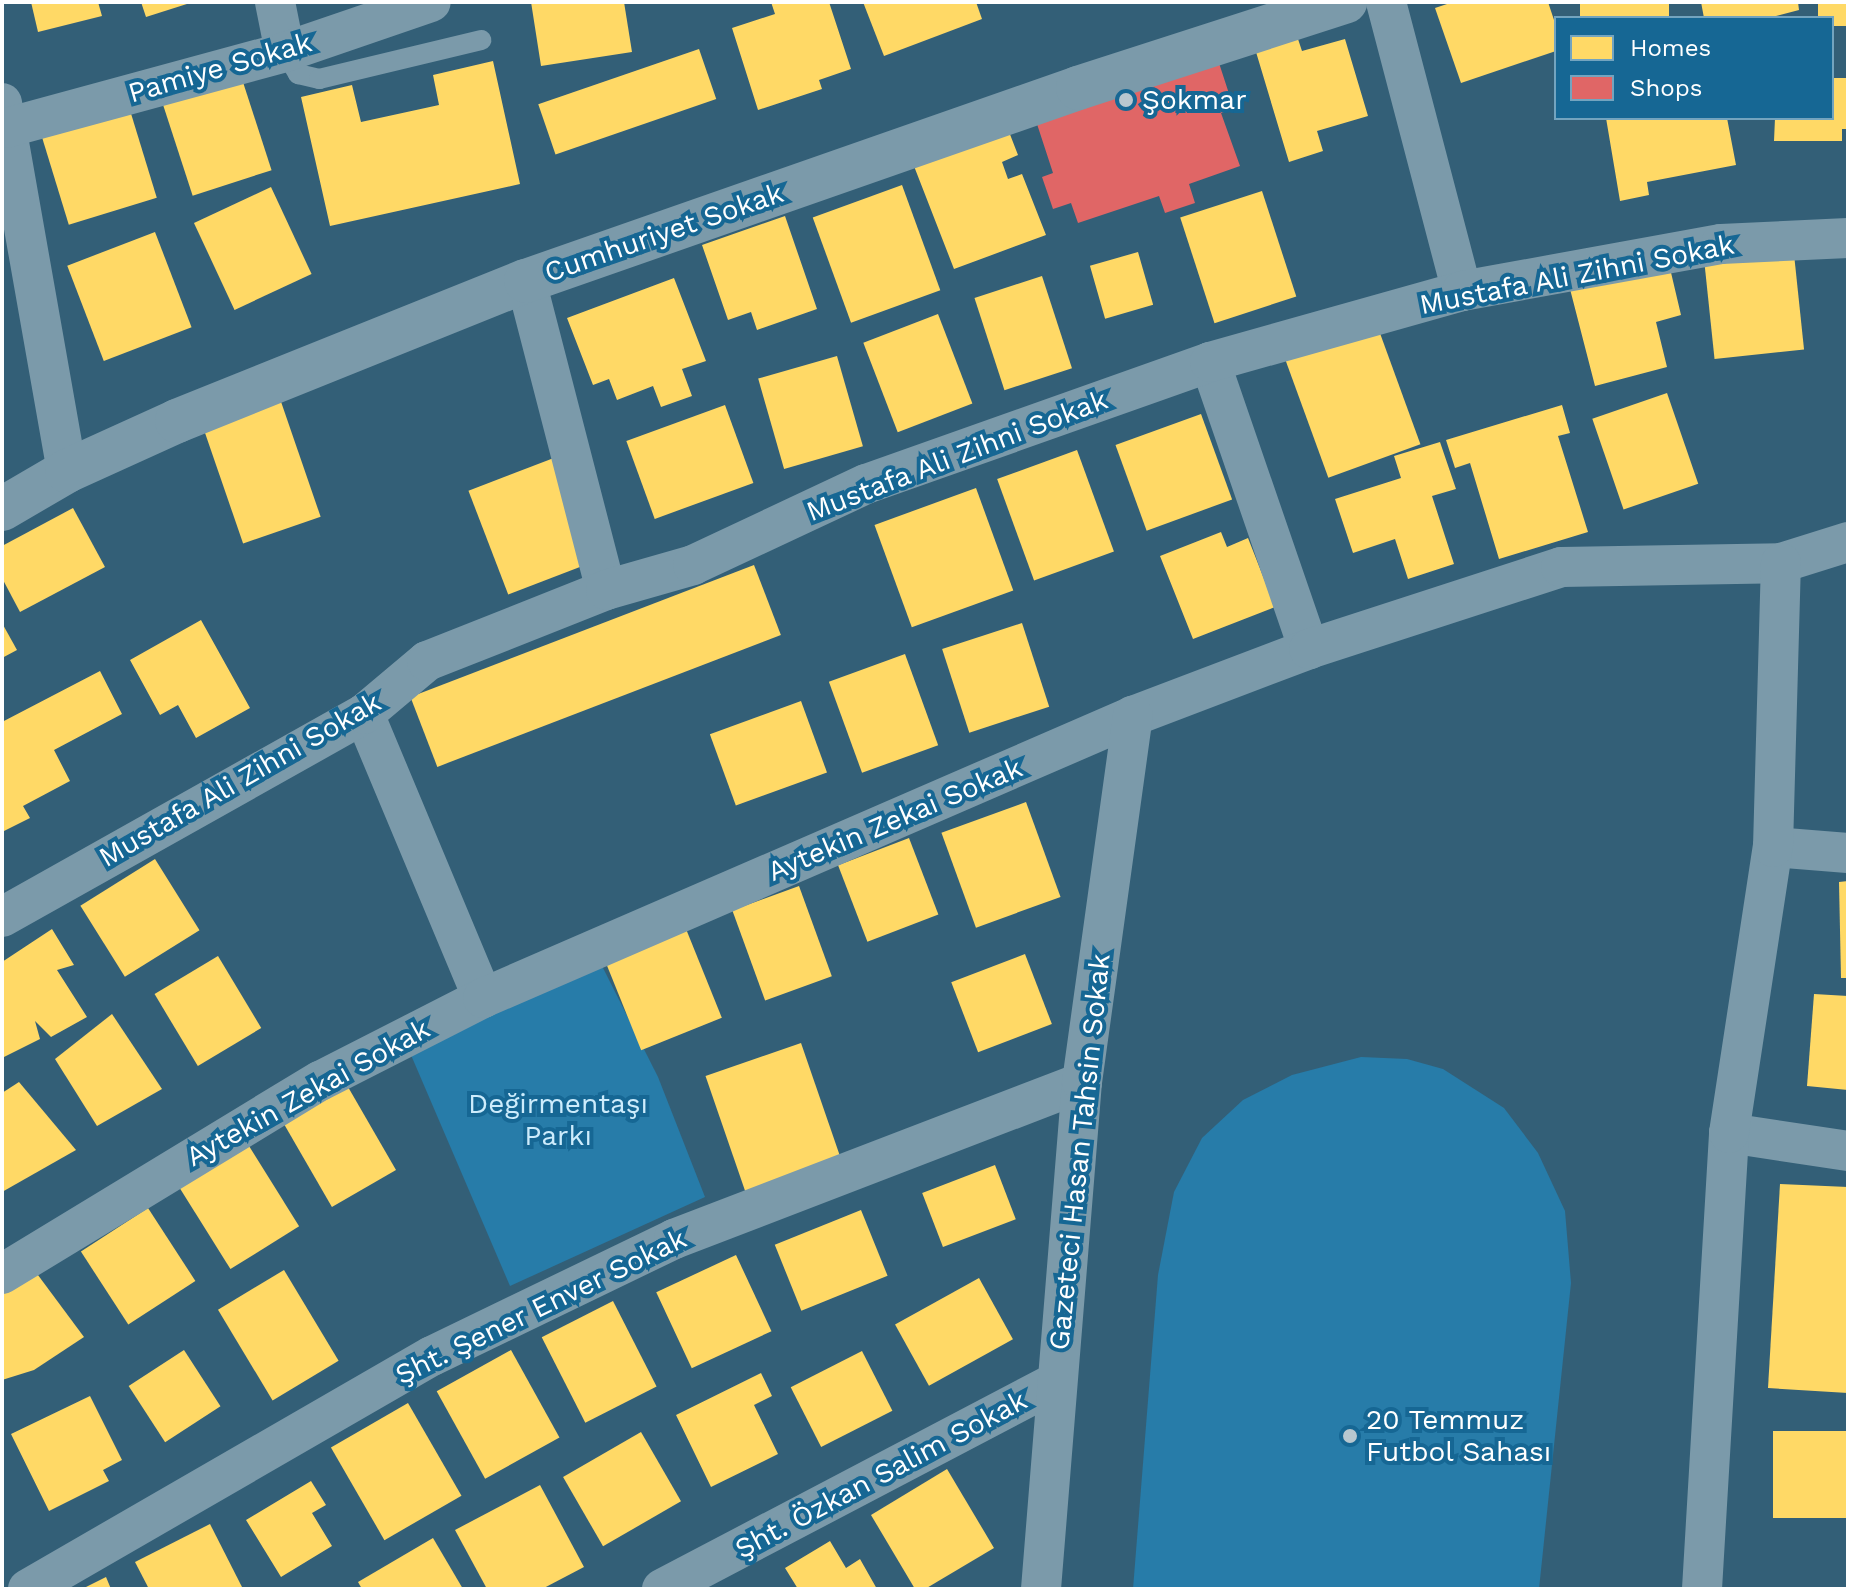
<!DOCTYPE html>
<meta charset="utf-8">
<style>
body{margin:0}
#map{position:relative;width:1850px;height:1591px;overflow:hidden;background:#335f77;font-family:"Work Sans",sans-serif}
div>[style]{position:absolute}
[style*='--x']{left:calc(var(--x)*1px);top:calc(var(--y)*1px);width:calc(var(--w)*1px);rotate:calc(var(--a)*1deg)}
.green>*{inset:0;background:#277ca9}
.homes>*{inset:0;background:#ffd966;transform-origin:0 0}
.shops>*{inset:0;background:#e06666}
.service>*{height:20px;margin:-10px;padding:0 10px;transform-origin:10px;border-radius:10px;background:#7b9aaa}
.minor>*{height:40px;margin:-20px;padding:0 20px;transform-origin:20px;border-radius:20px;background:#7b9aaa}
.tertiary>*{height:44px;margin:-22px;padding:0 22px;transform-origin:22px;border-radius:22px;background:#7b9aaa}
.dots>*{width:22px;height:22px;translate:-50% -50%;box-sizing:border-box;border:4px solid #166794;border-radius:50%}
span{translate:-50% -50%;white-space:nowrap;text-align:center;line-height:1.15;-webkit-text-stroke:8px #166794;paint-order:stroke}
.street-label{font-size:28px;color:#fff}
.poi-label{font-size:28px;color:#fff}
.left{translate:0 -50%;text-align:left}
.park-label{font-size:28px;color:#cdecfc}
.frame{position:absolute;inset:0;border:4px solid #fff;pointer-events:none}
.legend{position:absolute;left:1554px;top:16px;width:280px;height:104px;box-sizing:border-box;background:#166794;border:2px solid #73a4bf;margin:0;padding:10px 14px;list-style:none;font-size:24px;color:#fff}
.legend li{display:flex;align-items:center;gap:16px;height:40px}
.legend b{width:40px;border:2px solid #73a4bf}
</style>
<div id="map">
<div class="green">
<i style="clip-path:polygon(600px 962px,658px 1077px,705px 1197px,510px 1286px,408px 1048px)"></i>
<i style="clip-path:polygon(1361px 1057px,1407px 1059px,1443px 1069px,1504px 1108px,1538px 1153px,1565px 1211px,1571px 1283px,1539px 1589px,1133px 1589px,1158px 1275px,1174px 1192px,1202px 1138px,1243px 1100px,1292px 1075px)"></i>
</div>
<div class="homes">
<i style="clip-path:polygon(31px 2px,98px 2px,102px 16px,38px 32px)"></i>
<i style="clip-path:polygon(141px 2px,190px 2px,190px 3px,146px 17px)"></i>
<i style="clip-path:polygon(531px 2px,624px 2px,632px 52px,541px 66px)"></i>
<i style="clip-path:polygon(771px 2px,829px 2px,851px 69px,819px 80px,822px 89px,758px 110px,732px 28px,775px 14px)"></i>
<i style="clip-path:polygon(863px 2px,976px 2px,982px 19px,884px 56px)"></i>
<i style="clip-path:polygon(1453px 2px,1548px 2px,1556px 26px,1556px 51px,1461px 83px,1435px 8px)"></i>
<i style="left:1580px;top:2px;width:89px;height:16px"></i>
<i style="clip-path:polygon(1701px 2px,1798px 2px,1799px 10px,1768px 18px,1704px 18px)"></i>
<i style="clip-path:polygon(1818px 2px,1848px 2px,1848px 26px,1832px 26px,1832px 18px,1818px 18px)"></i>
<i style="clip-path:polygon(1298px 39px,1302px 51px,1345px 39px,1368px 116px,1317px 131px,1323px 151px,1289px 162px,1256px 52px)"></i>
<i style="left:699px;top:49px;width:53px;height:170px;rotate:71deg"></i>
<i style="clip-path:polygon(493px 61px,520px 184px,330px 226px,301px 97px,352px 85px,361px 122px,439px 105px,433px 75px)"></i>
<i style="left:241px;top:76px;width:99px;height:83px;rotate:72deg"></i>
<i style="clip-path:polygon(1832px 78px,1848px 78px,1848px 129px,1842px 129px,1842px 141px,1774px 141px,1775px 118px,1832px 118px)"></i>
<i style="clip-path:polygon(999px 106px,1018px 155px,1002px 162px,1008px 179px,1022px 174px,1046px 235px,954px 269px,905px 143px)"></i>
<i style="left:129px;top:107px;width:95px;height:92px;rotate:73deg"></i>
<i style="clip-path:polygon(1606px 118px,1727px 118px,1736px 165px,1647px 182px,1649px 195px,1620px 201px)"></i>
<i style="left:902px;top:185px;width:112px;height:95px;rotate:70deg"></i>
<i style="left:271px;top:187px;width:96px;height:85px;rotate:65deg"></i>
<i style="left:1262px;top:191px;width:111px;height:86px;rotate:72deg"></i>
<i style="clip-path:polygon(785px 216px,817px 309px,757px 330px,751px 312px,728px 320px,702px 245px)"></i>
<i style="left:155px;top:232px;width:102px;height:94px;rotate:69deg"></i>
<i style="left:1138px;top:252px;width:55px;height:50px;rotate:74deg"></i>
<i style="left:1794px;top:254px;width:96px;height:90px;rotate:84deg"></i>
<i style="clip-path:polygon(1669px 264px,1681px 315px,1656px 322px,1667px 367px,1595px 386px,1570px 289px)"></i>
<i style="left:1042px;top:276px;width:97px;height:71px;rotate:72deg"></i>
<i style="clip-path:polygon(674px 278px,706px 361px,682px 369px,692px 396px,661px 407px,653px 386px,617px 400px,609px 379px,593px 385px,567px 318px)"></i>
<i style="left:938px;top:314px;width:96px;height:80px;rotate:69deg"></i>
<i style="left:1377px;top:325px;width:127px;height:98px;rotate:70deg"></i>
<i style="left:837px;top:356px;width:94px;height:82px;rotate:74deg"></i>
<i style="left:278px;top:393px;width:131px;height:82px;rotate:71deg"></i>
<i style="left:1667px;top:393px;width:96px;height:79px;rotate:71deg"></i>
<i style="left:725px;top:405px;width:83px;height:105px;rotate:70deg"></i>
<i style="clip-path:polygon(1562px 405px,1570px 433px,1558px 436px,1588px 532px,1499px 559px,1470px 463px,1455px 468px,1446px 440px)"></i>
<i style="left:1201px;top:414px;width:91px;height:91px;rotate:70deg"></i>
<i style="clip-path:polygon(1440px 442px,1456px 489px,1432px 496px,1454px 564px,1408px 579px,1395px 539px,1353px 553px,1335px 499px,1401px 478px,1394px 456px)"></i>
<i style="left:1077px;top:450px;width:108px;height:85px;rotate:70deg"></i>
<i style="left:559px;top:456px;width:111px;height:97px;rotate:69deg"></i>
<i style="left:976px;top:488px;width:109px;height:108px;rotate:70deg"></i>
<i style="clip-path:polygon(73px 508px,105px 567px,20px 612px,2px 578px,2px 546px)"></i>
<i style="clip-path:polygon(1221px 532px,1227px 547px,1248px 538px,1275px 607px,1193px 639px,1160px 556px)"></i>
<i style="left:754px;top:565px;width:75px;height:368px;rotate:69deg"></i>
<i style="clip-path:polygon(201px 620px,250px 708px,196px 738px,178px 705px,160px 715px,130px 660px)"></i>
<i style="clip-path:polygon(2px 623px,17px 650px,2px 658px)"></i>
<i style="left:1022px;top:623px;width:88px;height:84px;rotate:72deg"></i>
<i style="left:905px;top:654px;width:97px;height:81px;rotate:70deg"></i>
<i style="clip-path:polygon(100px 671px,122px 714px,54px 750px,70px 781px,23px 806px,30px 818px,2px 832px,2px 722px)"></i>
<i style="left:801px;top:701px;width:76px;height:97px;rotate:70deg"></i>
<i style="left:1026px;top:802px;width:101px;height:90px;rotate:70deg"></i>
<i style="left:909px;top:838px;width:82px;height:76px;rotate:69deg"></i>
<i style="left:155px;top:859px;width:84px;height:88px;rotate:58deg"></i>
<i style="clip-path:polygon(1848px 881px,1848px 978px,1841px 978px,1839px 882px)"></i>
<i style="left:799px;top:886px;width:96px;height:71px;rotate:70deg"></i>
<i style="left:684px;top:924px;width:101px;height:87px;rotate:68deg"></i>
<i style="clip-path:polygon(52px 929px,74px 965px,57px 970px,87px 1017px,51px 1037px,35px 1021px,40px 1039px,2px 1058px,2px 962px)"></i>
<i style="left:1025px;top:954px;width:75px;height:79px;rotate:69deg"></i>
<i style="left:218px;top:956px;width:84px;height:74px;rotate:59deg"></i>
<i style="clip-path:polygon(1814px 994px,1848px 996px,1848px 1090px,1807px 1086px)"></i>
<i style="clip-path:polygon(112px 1014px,162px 1089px,97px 1126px,55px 1059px)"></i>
<i style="left:801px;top:1043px;width:127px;height:101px;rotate:71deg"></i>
<i style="left:344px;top:1080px;width:104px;height:74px;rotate:60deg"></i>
<i style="clip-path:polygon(19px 1082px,76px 1150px,2px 1192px,2px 1093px)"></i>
<i style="left:244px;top:1138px;width:104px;height:81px;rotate:58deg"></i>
<i style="left:995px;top:1165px;width:58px;height:78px;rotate:69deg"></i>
<i style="clip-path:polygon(1780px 1184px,1848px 1187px,1848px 1393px,1768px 1388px)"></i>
<i style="left:148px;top:1208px;width:87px;height:80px;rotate:57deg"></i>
<i style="left:861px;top:1210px;width:71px;height:93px;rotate:68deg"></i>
<i style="left:736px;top:1255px;width:84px;height:88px;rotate:65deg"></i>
<i style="clip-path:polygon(32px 1267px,84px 1337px,34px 1370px,2px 1380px,2px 1288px)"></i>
<i style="left:284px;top:1270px;width:106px;height:77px;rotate:59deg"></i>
<i style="left:979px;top:1278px;width:70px;height:96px;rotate:61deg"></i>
<i style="left:613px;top:1301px;width:96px;height:80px;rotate:63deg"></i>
<i style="left:184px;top:1350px;width:67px;height:66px;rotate:57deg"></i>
<i style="left:511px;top:1350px;width:100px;height:85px;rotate:61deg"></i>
<i style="left:862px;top:1351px;width:67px;height:80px;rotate:63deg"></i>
<i style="clip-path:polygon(761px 1373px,772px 1396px,754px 1405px,778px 1454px,711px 1487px,676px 1415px)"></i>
<i style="clip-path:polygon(90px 1396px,122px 1460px,103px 1470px,109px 1481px,49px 1511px,11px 1434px)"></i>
<i style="left:408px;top:1403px;width:107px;height:89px;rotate:60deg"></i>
<i style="left:1848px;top:1431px;width:87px;height:75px;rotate:90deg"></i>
<i style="left:641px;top:1432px;width:80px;height:90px;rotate:60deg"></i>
<i style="clip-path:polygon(947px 1469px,994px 1548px,925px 1589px,915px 1589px,871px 1515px)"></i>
<i style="clip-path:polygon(311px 1481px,326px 1505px,312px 1513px,332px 1546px,281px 1577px,246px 1520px)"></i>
<i style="clip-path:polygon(540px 1485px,584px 1567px,542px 1589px,487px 1589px,455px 1530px)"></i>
<i style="clip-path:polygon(210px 1524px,243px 1589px,149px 1589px,135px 1562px)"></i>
<i style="clip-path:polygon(433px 1538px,463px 1589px,362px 1589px,358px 1582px)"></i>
<i style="clip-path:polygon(830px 1541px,846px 1568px,860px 1559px,877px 1589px,798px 1589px,785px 1568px)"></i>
<i style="clip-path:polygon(106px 1577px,111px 1589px,82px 1589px)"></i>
</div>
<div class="shops">
<i style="clip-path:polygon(1219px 63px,1234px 109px,1221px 113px,1240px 166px,1189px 184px,1195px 203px,1165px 213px,1159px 196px,1078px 223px,1071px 203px,1053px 209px,1042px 177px,1053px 173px,1037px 124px)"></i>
</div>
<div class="service">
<i style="--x:285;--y:52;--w:26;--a:59"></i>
<i style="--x:298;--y:74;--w:22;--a:13"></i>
<i style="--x:319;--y:79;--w:167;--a:-13.5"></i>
</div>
<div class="minor">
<i style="--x:275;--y:2;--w:51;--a:78.7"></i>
<i style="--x:1386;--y:2;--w:299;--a:75.3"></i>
<i style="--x:2;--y:103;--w:374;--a:80"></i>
<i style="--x:6;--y:128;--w:289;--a:-15.2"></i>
<i style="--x:285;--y:52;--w:154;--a:-18.9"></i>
<i style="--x:526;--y:281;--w:319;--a:75.5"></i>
<i style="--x:1210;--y:362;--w:304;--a:71"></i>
<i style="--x:364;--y:714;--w:308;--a:67.3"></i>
<i style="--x:1773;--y:847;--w:75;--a:4.6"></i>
<i style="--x:2;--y:917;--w:415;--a:-29.3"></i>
<i style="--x:364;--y:714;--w:82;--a:-40.1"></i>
<i style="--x:427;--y:661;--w:193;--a:-21.6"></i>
<i style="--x:606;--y:590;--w:91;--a:-16"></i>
<i style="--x:693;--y:565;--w:191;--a:-25.1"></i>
<i style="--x:866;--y:484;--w:365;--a:-19.5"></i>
<i style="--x:1210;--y:362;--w:262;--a:-15.7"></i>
<i style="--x:1462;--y:291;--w:263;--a:-10.3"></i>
<i style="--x:1721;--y:244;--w:127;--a:-2.7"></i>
<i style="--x:1729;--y:1133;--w:120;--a:8.6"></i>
<i style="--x:2;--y:1274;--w:372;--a:-31.3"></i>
<i style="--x:320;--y:1081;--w:183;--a:-27"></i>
<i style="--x:483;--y:998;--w:709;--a:-23.45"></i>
<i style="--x:1133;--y:716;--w:188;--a:-20.8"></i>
<i style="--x:1309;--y:649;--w:265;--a:-18"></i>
<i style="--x:1561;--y:567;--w:220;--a:-1"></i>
<i style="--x:1781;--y:563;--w:70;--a:-17.4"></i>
<i style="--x:28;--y:1589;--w:466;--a:-30"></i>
<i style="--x:432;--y:1356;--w:269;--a:-25.8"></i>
<i style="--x:674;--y:1239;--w:437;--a:-21"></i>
<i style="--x:662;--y:1589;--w:446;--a:-27.7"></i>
<i style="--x:1041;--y:1589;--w:509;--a:-85.38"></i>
<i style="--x:1082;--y:1082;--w:370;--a:-82.1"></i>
<i style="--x:1702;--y:1589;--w:457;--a:-86.6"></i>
<i style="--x:1729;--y:1133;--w:289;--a:-81.3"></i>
<i style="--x:1773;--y:847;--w:284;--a:-88.4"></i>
</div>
<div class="tertiary">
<i style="--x:2;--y:509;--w:75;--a:-30.3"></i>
<i style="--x:67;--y:471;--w:121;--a:-24.4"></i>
<i style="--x:177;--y:421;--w:376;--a:-21.9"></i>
<i style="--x:526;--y:281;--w:585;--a:-19.27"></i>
<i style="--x:1078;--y:88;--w:281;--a:-17.9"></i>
</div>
<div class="dots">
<i style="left:1126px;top:100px;background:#b8c7cf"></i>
<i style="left:1350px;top:1436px;background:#b8c7cf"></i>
</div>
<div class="street-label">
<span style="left:220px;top:68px;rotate:-16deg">Pamiye Sokak</span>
<span style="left:664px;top:233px;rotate:-19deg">Cumhuriyet Sokak</span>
<span style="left:1577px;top:275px;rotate:-11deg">Mustafa Ali Zihni Sokak</span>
<span style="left:957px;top:456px;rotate:-21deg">Mustafa Ali Zihni Sokak</span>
<span style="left:240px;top:780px;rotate:-30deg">Mustafa Ali Zihni Sokak</span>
<span style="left:895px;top:820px;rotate:-23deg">Aytekin Zekai Sokak</span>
<span style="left:308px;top:1093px;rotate:-29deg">Aytekin Zekai Sokak</span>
<span style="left:1080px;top:1152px;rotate:-84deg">Gazeteci Hasan Tahsin Sokak</span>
<span style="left:541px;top:1307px;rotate:-26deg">Şht. Şener Enver Sokak</span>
<span style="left:881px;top:1475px;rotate:-28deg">Şht. Özkan Salim Sokak</span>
</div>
<div class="poi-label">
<span class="left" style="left:1142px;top:100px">Şokmar</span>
<span class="left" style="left:1366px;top:1436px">20 Temmuz<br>Futbol Sahası</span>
</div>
<div class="park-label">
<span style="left:558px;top:1120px">Değirmentaşı<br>Parkı</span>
</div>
<div class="frame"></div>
<ul class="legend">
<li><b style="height:22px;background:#ffd966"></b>Homes</li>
<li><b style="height:22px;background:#e06666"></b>Shops</li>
</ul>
</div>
